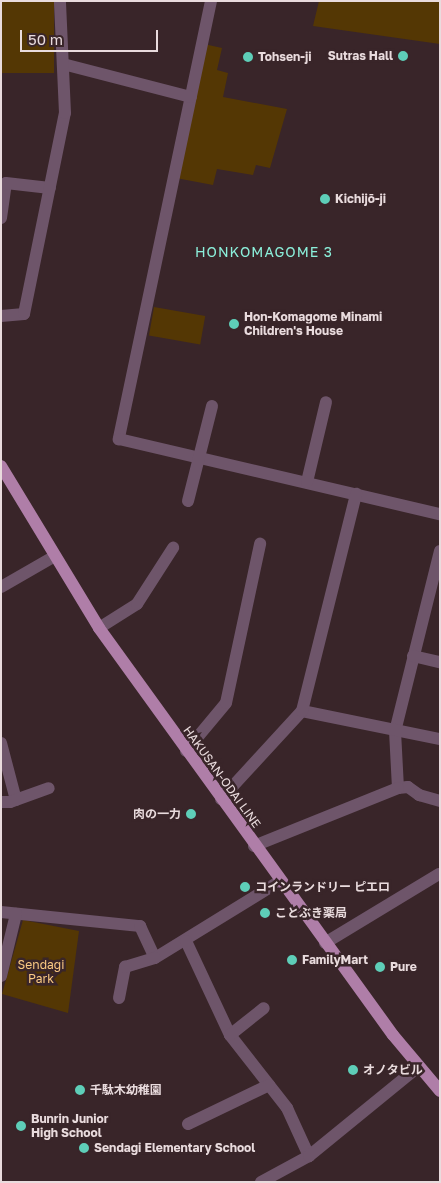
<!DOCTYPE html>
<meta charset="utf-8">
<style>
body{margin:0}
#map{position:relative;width:441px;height:1183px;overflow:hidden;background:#392529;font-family:"Golos Text","Noto Sans JP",sans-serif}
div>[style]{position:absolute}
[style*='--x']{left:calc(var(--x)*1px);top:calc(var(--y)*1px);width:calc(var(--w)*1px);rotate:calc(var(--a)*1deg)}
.green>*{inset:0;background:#543704;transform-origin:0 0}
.minor>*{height:12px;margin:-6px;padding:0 6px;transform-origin:6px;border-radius:6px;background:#6e556a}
.major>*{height:12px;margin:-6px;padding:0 6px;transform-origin:6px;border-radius:6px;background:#af7ea8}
.dots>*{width:14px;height:14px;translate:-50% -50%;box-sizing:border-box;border:2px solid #392529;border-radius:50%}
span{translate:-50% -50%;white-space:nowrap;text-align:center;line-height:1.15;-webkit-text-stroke:5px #392529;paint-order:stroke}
.poi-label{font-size:12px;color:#e9dbdd;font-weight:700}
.right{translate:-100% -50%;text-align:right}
.left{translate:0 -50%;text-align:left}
.street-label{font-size:12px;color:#e9dbdd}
.park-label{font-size:12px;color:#fac983}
.neighbourhood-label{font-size:14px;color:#8befda;letter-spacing:1px}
.frame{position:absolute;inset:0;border:2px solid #e9dbdd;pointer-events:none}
.scale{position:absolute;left:20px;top:30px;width:138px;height:22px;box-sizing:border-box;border:2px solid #e9dbdd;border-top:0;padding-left:6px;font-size:15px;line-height:18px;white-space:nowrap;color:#e9dbdd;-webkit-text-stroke:4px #392529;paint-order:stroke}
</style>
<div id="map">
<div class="green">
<i style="left:1px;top:1px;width:53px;height:72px"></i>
<i style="clip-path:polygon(319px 1px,440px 1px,440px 44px,313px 26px)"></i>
<i style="clip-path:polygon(204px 44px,222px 48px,217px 70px,228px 73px,223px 97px,287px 109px,270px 168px,256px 165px,253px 175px,217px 169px,213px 185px,176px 178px)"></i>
<i style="left:154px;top:307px;width:52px;height:29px;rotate:10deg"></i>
<i style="clip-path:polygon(23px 920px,79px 931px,68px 1013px,2px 994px)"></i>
</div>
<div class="minor">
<i style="--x:211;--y:1;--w:448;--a:101.9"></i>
<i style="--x:119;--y:439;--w:330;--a:13.2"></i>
<i style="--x:63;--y:64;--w:132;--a:14.5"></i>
<i style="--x:1;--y:218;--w:35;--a:-82"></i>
<i style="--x:6;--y:183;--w:44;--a:6.5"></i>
<i style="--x:1;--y:316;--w:23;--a:-5"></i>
<i style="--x:24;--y:314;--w:205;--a:-78.5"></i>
<i style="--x:65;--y:113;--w:112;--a:-92.6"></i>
<i style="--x:307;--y:482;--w:82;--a:-76.6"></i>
<i style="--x:188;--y:501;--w:98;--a:-75.8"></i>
<i style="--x:440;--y:551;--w:186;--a:104"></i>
<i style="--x:395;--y:731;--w:57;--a:87"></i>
<i style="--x:398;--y:788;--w:10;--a:-6"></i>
<i style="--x:408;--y:787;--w:14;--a:36"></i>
<i style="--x:419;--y:795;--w:22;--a:16"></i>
<i style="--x:1;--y:587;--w:62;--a:-29.9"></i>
<i style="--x:99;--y:628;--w:45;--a:-32.3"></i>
<i style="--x:137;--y:604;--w:67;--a:-57.3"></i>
<i style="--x:413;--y:656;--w:28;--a:13"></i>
<i style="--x:302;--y:711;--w:141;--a:11.5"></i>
<i style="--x:1;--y:743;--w:59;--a:75.3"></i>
<i style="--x:186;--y:751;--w:62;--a:-50.2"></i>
<i style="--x:226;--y:703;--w:163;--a:-77.9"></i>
<i style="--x:221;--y:799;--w:120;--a:-47.4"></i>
<i style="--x:302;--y:711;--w:224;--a:-76"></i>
<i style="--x:1;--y:802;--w:9;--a:0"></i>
<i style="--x:10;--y:802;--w:41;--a:-19.7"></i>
<i style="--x:254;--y:846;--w:155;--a:-21.9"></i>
<i style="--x:1;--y:912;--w:140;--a:5.8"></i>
<i style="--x:140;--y:926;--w:35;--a:65"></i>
<i style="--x:155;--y:958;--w:147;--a:-31.6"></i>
<i style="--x:186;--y:941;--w:104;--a:64.9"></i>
<i style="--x:230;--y:1035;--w:93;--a:52"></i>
<i style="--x:287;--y:1108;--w:53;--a:65.4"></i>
<i style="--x:325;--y:943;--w:133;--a:-31.2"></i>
<i style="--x:1;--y:976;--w:64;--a:-76.4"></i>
<i style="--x:119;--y:998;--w:32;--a:-79"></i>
<i style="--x:125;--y:967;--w:31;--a:-17"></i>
<i style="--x:230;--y:1035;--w:43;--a:-38.5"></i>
<i style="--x:188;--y:1124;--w:90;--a:-25.7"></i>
<i style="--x:261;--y:1182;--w:55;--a:-28.4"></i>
<i style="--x:309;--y:1156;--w:141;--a:-39.2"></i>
</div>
<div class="major">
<i style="--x:1;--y:466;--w:189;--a:58.8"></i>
<i style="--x:99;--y:628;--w:502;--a:54.16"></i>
<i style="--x:393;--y:1035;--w:73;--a:50"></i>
</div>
<div class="dots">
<i style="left:403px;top:56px;background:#5eceb8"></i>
<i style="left:248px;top:57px;background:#5eceb8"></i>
<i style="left:325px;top:199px;background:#5eceb8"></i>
<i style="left:234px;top:324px;background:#5eceb8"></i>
<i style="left:191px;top:814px;background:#5eceb8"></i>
<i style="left:245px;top:887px;background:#5eceb8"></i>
<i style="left:265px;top:913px;background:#5eceb8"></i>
<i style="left:292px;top:960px;background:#5eceb8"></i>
<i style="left:380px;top:967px;background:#5eceb8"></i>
<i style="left:353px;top:1070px;background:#5eceb8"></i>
<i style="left:80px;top:1090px;background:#5eceb8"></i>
<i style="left:21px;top:1126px;background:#5eceb8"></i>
<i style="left:84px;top:1148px;background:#5eceb8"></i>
</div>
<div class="poi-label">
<span class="right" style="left:393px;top:56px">Sutras Hall</span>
<span class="left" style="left:258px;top:57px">Tohsen-ji</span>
<span class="left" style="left:335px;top:199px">Kichijō-ji</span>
<span class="left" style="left:244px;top:324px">Hon-Komagome Minami<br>Children's House</span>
<span class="right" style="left:181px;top:814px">肉の一力</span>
<span class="left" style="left:255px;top:887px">コインランドリー ピエロ</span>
<span class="left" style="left:275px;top:913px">ことぶき薬局</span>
<span class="left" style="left:302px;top:960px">FamilyMart</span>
<span class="left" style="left:390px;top:967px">Pure</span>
<span class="left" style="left:363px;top:1070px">オノタビル</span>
<span class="left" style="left:90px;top:1090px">千駄木幼稚園</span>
<span class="left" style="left:31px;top:1126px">Bunrin Junior<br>High School</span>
<span class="left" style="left:94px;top:1148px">Sendagi Elementary School</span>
</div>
<div class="street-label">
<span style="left:222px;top:777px;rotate:54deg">HAKUSAN-ODAI LINE</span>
</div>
<div class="park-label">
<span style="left:41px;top:972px">Sendagi<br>Park</span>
</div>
<div class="neighbourhood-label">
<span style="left:264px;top:252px">HONKOMAGOME 3</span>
</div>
<div class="frame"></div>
<div class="scale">50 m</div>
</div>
